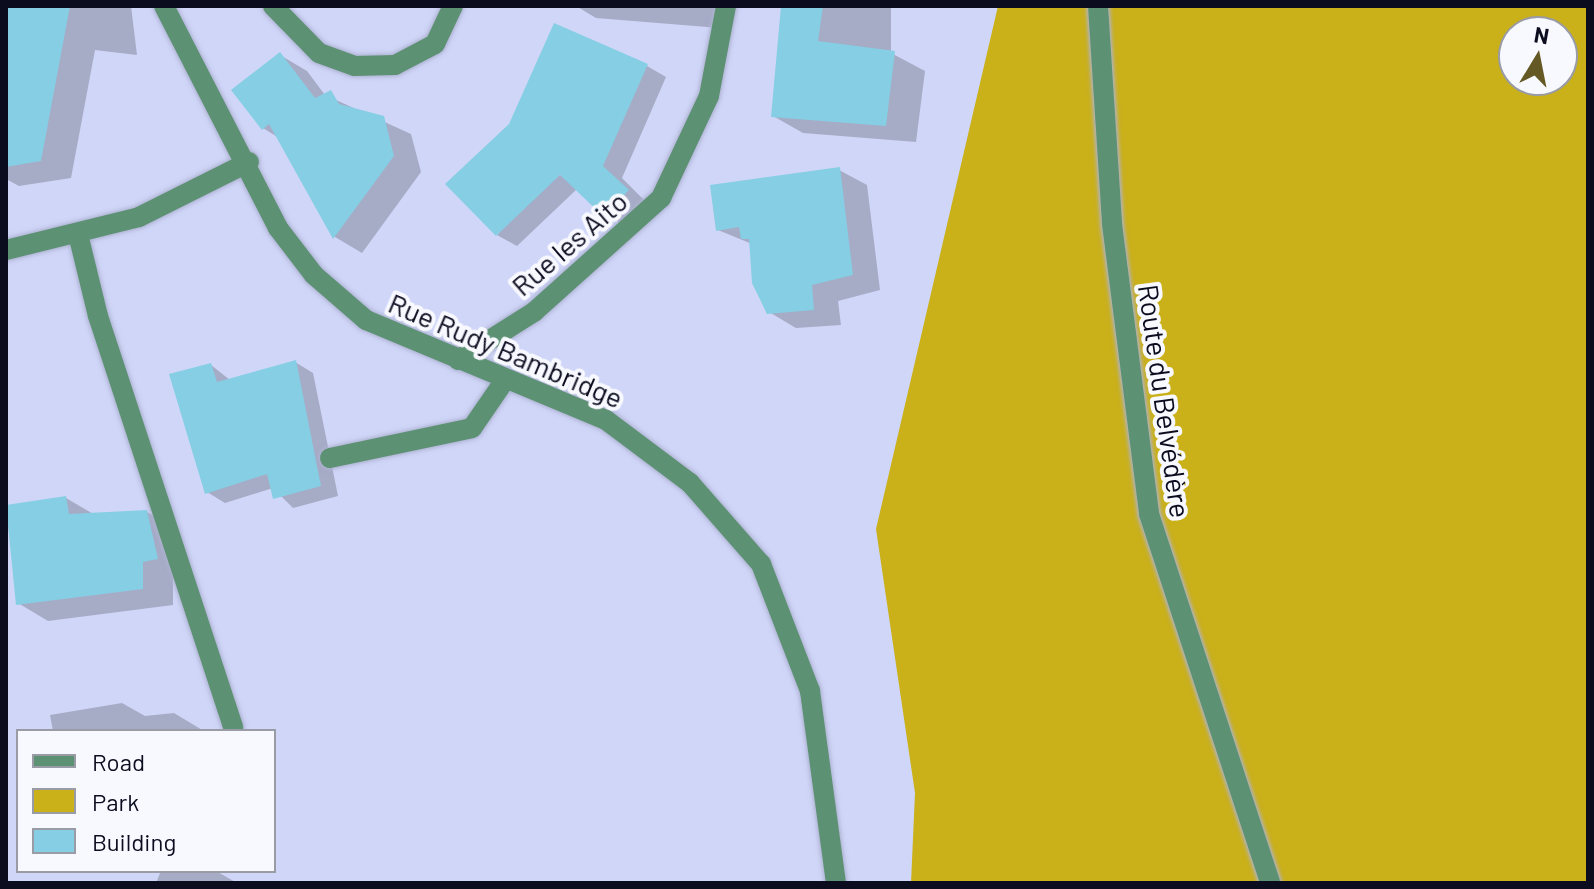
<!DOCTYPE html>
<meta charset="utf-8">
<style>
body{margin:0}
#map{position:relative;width:1594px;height:889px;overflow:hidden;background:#d0d6f8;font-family:Barlow,sans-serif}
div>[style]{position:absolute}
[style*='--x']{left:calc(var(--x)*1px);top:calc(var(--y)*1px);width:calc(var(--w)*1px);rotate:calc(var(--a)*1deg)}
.green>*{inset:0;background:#cab019}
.shadow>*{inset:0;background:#0003}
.building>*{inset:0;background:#86cee3}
.roads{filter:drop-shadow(0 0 2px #adb2d1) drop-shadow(0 0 2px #adb2d1)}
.minor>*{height:20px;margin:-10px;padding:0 10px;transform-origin:10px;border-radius:10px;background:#5d9173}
span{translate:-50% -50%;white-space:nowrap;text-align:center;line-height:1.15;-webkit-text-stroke:8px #f8f9ff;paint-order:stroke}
.street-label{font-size:28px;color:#0b0d1f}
.frame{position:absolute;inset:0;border:8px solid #0b0d1f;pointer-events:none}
.legend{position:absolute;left:16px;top:729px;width:260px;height:144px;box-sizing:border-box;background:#f8f9ff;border:2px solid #999ba5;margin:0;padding:10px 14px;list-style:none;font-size:24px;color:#0b0d1f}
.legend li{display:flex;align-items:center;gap:16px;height:40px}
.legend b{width:40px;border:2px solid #999ba5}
.north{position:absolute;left:1498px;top:16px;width:80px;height:80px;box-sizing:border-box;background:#f8f9ff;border:2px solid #999ba5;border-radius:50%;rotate:10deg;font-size:22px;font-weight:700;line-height:32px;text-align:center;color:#0b0d1f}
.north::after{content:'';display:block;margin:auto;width:28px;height:36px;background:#645925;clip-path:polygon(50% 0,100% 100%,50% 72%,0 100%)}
</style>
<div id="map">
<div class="green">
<i style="clip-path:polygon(evenodd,998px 6px,1588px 6px,1588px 883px,911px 883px,915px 793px,876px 529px,998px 6px,1514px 32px,1562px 32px,1562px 80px,1514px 80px,1514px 32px)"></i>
</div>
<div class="shadow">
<i style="clip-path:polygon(6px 6px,131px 6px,137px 55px,95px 50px,71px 178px,19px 186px,6px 179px)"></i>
<i style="clip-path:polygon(576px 6px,734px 6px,732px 29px,596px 18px)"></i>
<i style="clip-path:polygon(784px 6px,891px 6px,891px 53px,925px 71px,916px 142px,803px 133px,773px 116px)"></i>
<i style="clip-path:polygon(280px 55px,307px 71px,325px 95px,411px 134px,421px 172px,362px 253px,335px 237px,279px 138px,263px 128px)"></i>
<i style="clip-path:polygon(647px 66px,666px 77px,622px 178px,647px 203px,625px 227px,577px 189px,517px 246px,497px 235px)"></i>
<i style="clip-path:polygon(839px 170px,867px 185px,880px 290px,838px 301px,841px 325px,796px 328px,769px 312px,752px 244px,718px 230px)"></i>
<i style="clip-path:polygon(295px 362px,313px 373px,338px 496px,293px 508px,273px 488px,225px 503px,207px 492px,211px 365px,230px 380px)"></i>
<i style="clip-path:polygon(66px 498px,95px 515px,147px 512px,177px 530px,187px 576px,173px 579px,173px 605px,48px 621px,18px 603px,6px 507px)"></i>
<i style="clip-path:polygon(122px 703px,145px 716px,174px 713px,204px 731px,53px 731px,50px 715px)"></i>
<i style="clip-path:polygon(161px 871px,216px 871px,237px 883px,156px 883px)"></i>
</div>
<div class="building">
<i style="clip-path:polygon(6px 6px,70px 6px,41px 161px,6px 167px)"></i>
<i style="clip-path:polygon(781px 6px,823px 6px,818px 41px,895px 51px,886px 126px,771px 117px)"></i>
<i style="clip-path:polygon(554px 23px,648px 64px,603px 166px,629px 190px,604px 217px,560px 175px,496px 236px,445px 184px,509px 124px)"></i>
<i style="clip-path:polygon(280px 52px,315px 98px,331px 90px,339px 104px,384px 116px,394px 156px,333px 239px,269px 124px,262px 130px,231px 90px)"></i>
<i style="clip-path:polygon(840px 167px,853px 275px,812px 285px,814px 310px,767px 314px,752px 283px,749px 239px,741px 239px,739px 227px,716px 231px,710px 185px)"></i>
<i style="clip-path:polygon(296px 360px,321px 486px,273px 499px,267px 474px,205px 494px,169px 374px,211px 363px,217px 382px)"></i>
<i style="clip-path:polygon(66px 496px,69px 514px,147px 510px,158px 559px,143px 562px,143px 589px,16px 605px,6px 505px)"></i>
</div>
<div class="roads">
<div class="minor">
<i style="--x:164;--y:6;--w:250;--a:62.8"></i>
<i style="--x:278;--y:228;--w:59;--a:52.5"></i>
<i style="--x:314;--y:275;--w:69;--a:40.9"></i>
<i style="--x:366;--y:320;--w:260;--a:22.6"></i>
<i style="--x:606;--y:420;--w:105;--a:36.9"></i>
<i style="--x:690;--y:483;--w:108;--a:48.8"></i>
<i style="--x:761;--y:564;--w:136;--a:68.9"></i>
<i style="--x:810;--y:691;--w:194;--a:82.3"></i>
<i style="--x:273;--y:6;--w:66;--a:45.6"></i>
<i style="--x:319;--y:53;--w:38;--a:20"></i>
<i style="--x:355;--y:66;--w:40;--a:-1.4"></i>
<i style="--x:395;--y:65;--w:45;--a:-27.7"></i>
<i style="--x:435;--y:44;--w:42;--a:-64.7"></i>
<i style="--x:1098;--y:6;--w:218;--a:86.3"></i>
<i style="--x:1112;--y:224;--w:292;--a:82.7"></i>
<i style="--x:1149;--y:514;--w:388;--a:71.8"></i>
<i style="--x:78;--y:234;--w:84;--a:76.3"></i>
<i style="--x:98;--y:316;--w:433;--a:71.8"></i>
<i style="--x:6;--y:250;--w:137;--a:-13.9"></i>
<i style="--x:139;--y:217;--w:123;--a:-26.6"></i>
<i style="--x:458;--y:360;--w:90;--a:-32.3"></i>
<i style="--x:534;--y:312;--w:171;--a:-41.9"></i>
<i style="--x:661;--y:198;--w:113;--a:-64.8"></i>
<i style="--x:709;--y:96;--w:92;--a:-79.3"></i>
<i style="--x:330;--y:458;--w:145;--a:-11.9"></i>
<i style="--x:472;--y:428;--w:58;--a:-55.5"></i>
</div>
</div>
<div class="street-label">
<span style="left:569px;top:243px;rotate:-41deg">Rue les Aito</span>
<span style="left:506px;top:350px;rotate:23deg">Rue Rudy Bambridge</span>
<span style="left:1165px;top:401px;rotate:82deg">Route du Belvédère</span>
</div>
<div class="frame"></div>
<ul class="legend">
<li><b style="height:10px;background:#5d9173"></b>Road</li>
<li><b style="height:22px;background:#cab019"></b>Park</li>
<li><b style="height:22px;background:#86cee3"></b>Building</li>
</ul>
<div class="north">N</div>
</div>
